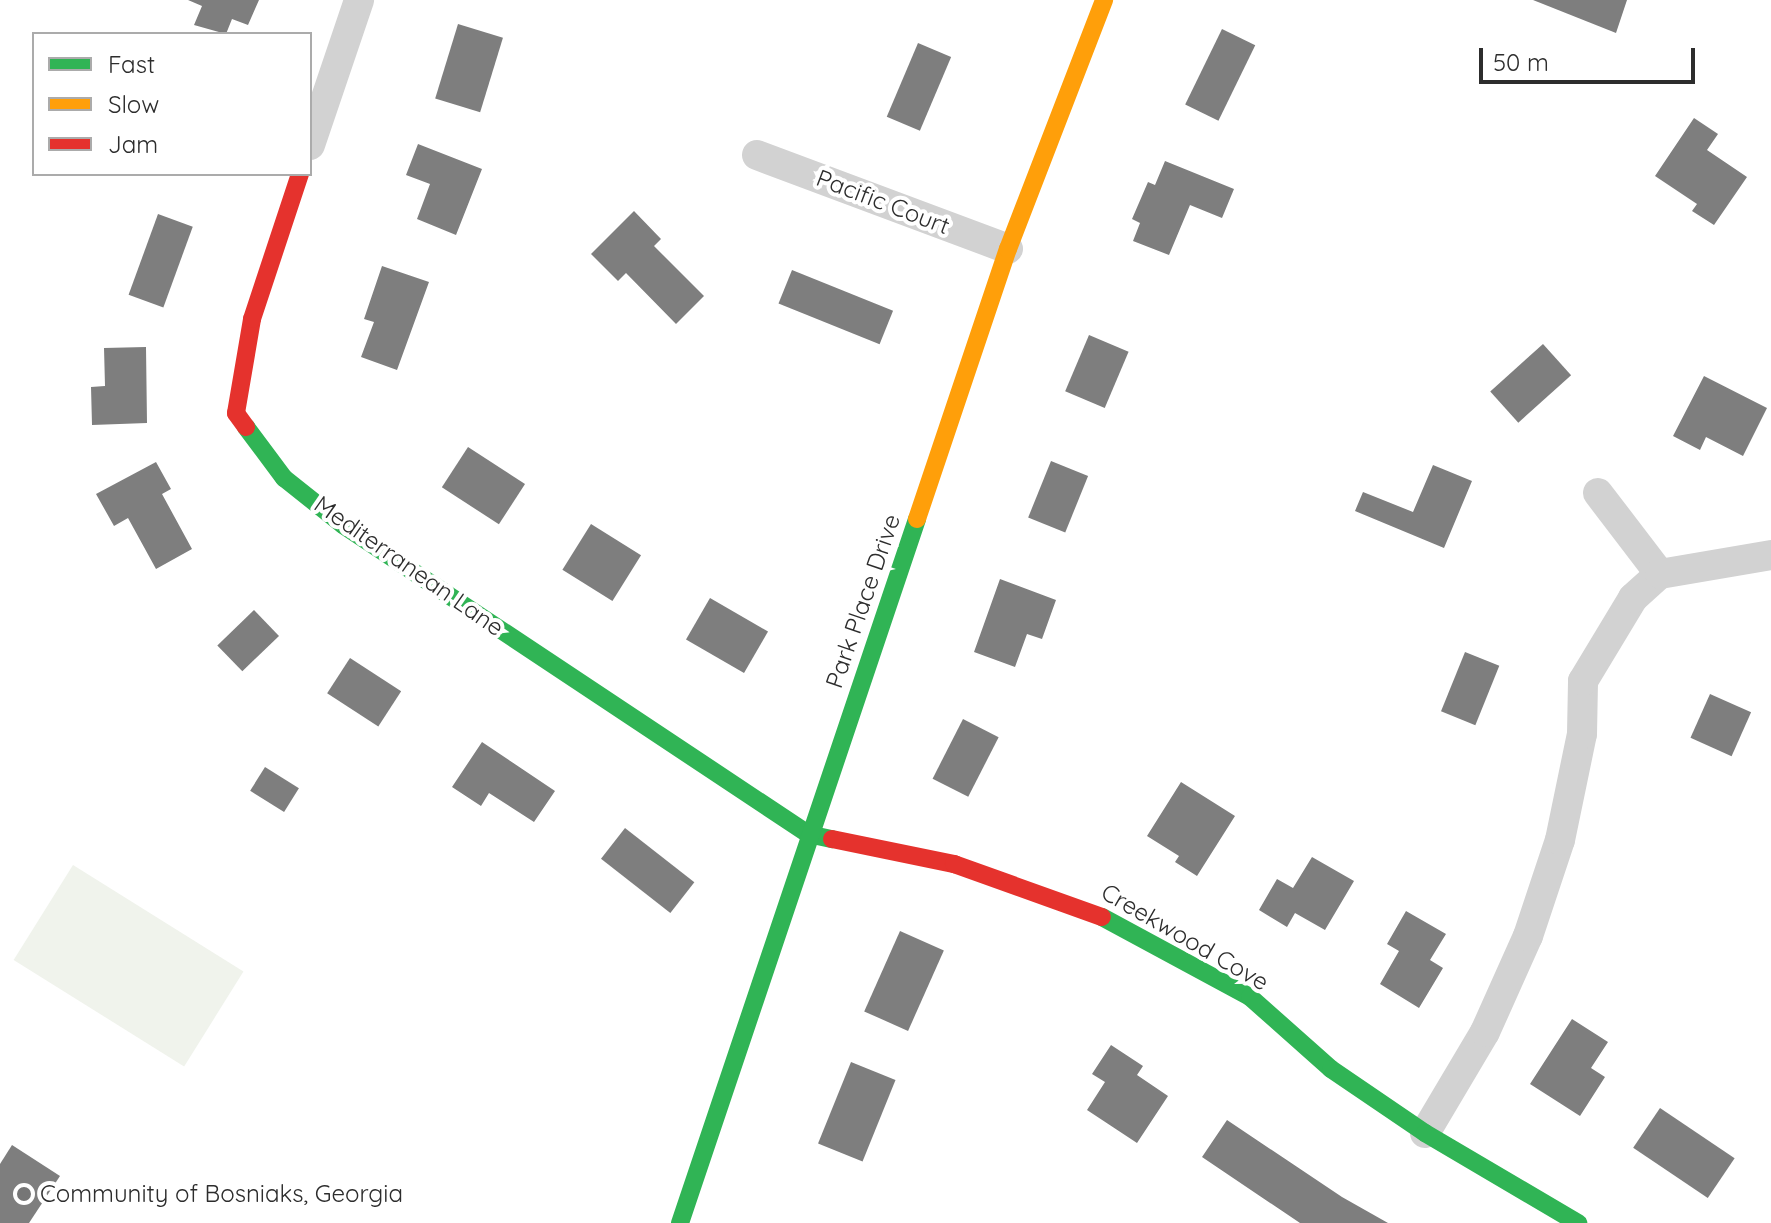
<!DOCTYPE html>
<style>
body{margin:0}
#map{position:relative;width:1771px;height:1223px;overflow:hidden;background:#fff;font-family:Quicksand,sans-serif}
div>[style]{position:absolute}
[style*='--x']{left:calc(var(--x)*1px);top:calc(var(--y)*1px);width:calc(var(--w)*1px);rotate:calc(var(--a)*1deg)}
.green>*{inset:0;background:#f0f3ec;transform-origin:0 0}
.building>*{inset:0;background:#7e7e7e;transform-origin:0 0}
.street>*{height:30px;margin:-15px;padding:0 15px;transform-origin:15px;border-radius:15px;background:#d2d2d2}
.fast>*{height:18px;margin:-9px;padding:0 9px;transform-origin:9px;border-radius:9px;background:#30b455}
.slow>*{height:18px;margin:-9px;padding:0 9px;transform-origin:9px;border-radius:9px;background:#ff9f0a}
.jam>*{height:18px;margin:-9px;padding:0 9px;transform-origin:9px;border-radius:9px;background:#e5322d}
.dots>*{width:22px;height:22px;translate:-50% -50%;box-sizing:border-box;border:4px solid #fff;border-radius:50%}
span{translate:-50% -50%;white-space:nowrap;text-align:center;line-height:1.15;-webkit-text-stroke:8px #fff;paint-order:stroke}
.street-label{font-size:24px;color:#2d2d2d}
.poi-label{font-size:24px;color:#2d2d2d}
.left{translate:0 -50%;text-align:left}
.legend{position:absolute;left:32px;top:32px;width:280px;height:144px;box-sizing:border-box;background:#fff;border:2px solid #ababab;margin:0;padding:10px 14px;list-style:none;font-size:24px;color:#2d2d2d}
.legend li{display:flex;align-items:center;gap:16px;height:40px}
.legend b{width:40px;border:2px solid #ababab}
.scale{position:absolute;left:1479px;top:48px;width:216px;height:36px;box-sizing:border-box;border:4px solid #2d2d2d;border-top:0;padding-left:10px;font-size:24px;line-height:28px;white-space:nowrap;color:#2d2d2d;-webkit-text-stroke:6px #fff;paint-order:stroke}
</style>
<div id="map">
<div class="green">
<i style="left:73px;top:865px;width:201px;height:112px;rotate:32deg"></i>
</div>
<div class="building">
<i style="clip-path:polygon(188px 0,259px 0,248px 25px,232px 19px,226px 34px,194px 25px,202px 6px)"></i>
<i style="clip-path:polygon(1533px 0,1627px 0,1616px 33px)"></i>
<i style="left:458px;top:24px;width:47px;height:78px;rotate:17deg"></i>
<i style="left:1222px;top:29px;width:37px;height:84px;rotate:26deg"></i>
<i style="left:918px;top:43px;width:36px;height:80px;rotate:23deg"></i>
<i style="clip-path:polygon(1694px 118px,1718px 134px,1707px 150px,1747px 177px,1714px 225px,1692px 211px,1697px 204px,1655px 176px)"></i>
<i style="clip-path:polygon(418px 144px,482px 169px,456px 235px,417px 219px,430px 184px,406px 175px)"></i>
<i style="clip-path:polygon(1165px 161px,1234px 189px,1222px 218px,1190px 205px,1169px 255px,1133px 241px,1140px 223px,1132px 219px,1148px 182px,1155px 185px)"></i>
<i style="clip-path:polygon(634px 211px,661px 239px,654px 246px,704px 296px,676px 324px,626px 273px,618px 281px,591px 254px)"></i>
<i style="left:158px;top:214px;width:37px;height:86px;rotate:20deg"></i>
<i style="clip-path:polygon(382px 266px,429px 282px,397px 370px,361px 357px,374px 322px,364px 319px)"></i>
<i style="left:792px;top:270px;width:109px;height:36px;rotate:22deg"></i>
<i style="left:1089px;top:335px;width:43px;height:61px;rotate:23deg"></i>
<i style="left:1543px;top:344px;width:42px;height:71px;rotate:48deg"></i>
<i style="clip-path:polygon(146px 347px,147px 423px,92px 425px,91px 387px,105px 386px,104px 348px)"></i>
<i style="clip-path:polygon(1704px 376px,1767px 408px,1743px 456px,1706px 437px,1700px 450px,1673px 436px)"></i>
<i style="left:468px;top:447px;width:68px;height:48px;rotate:33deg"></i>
<i style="left:1051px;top:461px;width:40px;height:61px;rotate:22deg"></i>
<i style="clip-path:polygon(156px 462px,171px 489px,162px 494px,192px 549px,156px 569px,128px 518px,114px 526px,96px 494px)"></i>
<i style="clip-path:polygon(1433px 465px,1472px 481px,1444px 548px,1355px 511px,1363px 492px,1413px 512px)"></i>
<i style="left:591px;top:524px;width:59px;height:54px;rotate:32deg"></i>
<i style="clip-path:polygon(1000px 579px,1056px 600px,1042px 639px,1027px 634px,1015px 667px,974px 652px)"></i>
<i style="left:710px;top:598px;width:67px;height:48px;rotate:30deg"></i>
<i style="left:254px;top:610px;width:36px;height:51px;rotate:46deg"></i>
<i style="left:1465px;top:652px;width:37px;height:64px;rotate:22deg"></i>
<i style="left:350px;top:658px;width:61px;height:42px;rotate:33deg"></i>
<i style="left:1710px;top:694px;width:45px;height:48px;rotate:24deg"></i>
<i style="left:963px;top:719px;width:40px;height:67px;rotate:27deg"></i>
<i style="clip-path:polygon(482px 742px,555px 791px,534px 822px,489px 793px,481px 806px,452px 787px)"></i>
<i style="left:265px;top:767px;width:40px;height:28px;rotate:32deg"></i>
<i style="clip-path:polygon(1181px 782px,1235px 816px,1197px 876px,1175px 862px,1179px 856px,1147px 836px)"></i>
<i style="left:625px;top:828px;width:88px;height:39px;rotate:38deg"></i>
<i style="clip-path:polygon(1312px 857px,1354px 881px,1325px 930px,1295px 913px,1287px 927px,1259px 910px,1277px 879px,1293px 888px)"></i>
<i style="clip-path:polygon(1406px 911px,1446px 934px,1430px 960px,1443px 968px,1419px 1008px,1380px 984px,1399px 951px,1387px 944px)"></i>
<i style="left:900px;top:931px;width:48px;height:88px;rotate:24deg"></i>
<i style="clip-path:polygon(1572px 1019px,1608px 1042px,1591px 1068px,1605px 1077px,1580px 1116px,1530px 1084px)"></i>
<i style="clip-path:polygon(1111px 1045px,1143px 1066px,1137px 1075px,1168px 1096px,1137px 1143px,1087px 1110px,1105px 1082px,1092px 1074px)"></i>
<i style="left:851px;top:1062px;width:48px;height:88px;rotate:22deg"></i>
<i style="left:1660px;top:1108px;width:90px;height:48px;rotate:34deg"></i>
<i style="clip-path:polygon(1227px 1120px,1342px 1197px,1388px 1223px,1300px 1223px,1202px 1157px)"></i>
<i style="clip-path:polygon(12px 1145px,60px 1176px,29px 1223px,0 1223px,0 1164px)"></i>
</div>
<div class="street">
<i style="--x:310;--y:145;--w:153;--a:-71.3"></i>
<i style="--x:757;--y:155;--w:268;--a:20.5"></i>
<i style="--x:1598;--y:493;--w:102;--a:52.6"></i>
<i style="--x:1425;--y:1133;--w:117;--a:-59.3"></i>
<i style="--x:1485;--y:1032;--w:105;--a:-65.9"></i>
<i style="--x:1528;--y:936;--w:101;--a:-71.6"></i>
<i style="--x:1560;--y:840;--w:108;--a:-78.3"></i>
<i style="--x:1582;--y:734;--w:53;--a:-88.9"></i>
<i style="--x:1583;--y:681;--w:97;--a:-58.9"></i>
<i style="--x:1633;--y:598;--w:36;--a:-42"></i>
<i style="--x:1660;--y:574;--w:113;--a:-9.7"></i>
</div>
<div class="fast">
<i style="--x:246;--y:427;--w:64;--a:53.3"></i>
<i style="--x:284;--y:478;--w:75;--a:38.5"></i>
<i style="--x:343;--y:525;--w:558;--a:33.6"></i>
<i style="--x:808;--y:834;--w:25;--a:12"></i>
<i style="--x:1102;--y:917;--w:168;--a:28.4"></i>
<i style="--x:1250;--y:997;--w:108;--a:41.6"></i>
<i style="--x:1331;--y:1069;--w:114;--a:34.2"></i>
<i style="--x:1425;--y:1133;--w:178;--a:30.5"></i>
<i style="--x:680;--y:1223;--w:743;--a:-71.39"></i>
</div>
<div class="slow">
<i style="--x:917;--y:519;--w:285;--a:-71.4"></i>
<i style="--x:1008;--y:249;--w:267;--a:-68.9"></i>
</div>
<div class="jam">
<i style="--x:246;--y:427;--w:17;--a:-126"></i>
<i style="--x:236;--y:413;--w:95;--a:-80.3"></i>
<i style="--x:252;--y:319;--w:153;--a:-71.7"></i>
<i style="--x:832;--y:839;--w:125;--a:11.6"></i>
<i style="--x:954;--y:864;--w:157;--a:19.7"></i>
</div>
<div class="dots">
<i style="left:24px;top:1194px;background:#767676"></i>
</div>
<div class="street-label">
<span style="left:883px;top:202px;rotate:21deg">Pacific Court</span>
<span style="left:409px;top:566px;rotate:35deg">Mediterranean Lane</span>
<span style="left:863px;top:601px;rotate:-71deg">Park Place Drive</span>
<span style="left:1185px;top:937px;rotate:30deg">Creekwood Cove</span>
</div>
<div class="poi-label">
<span class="left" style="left:40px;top:1194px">Community of Bosniaks, Georgia</span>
</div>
<ul class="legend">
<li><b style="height:10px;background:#30b455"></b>Fast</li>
<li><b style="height:10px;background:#ff9f0a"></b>Slow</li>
<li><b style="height:10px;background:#e5322d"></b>Jam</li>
</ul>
<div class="scale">50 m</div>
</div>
